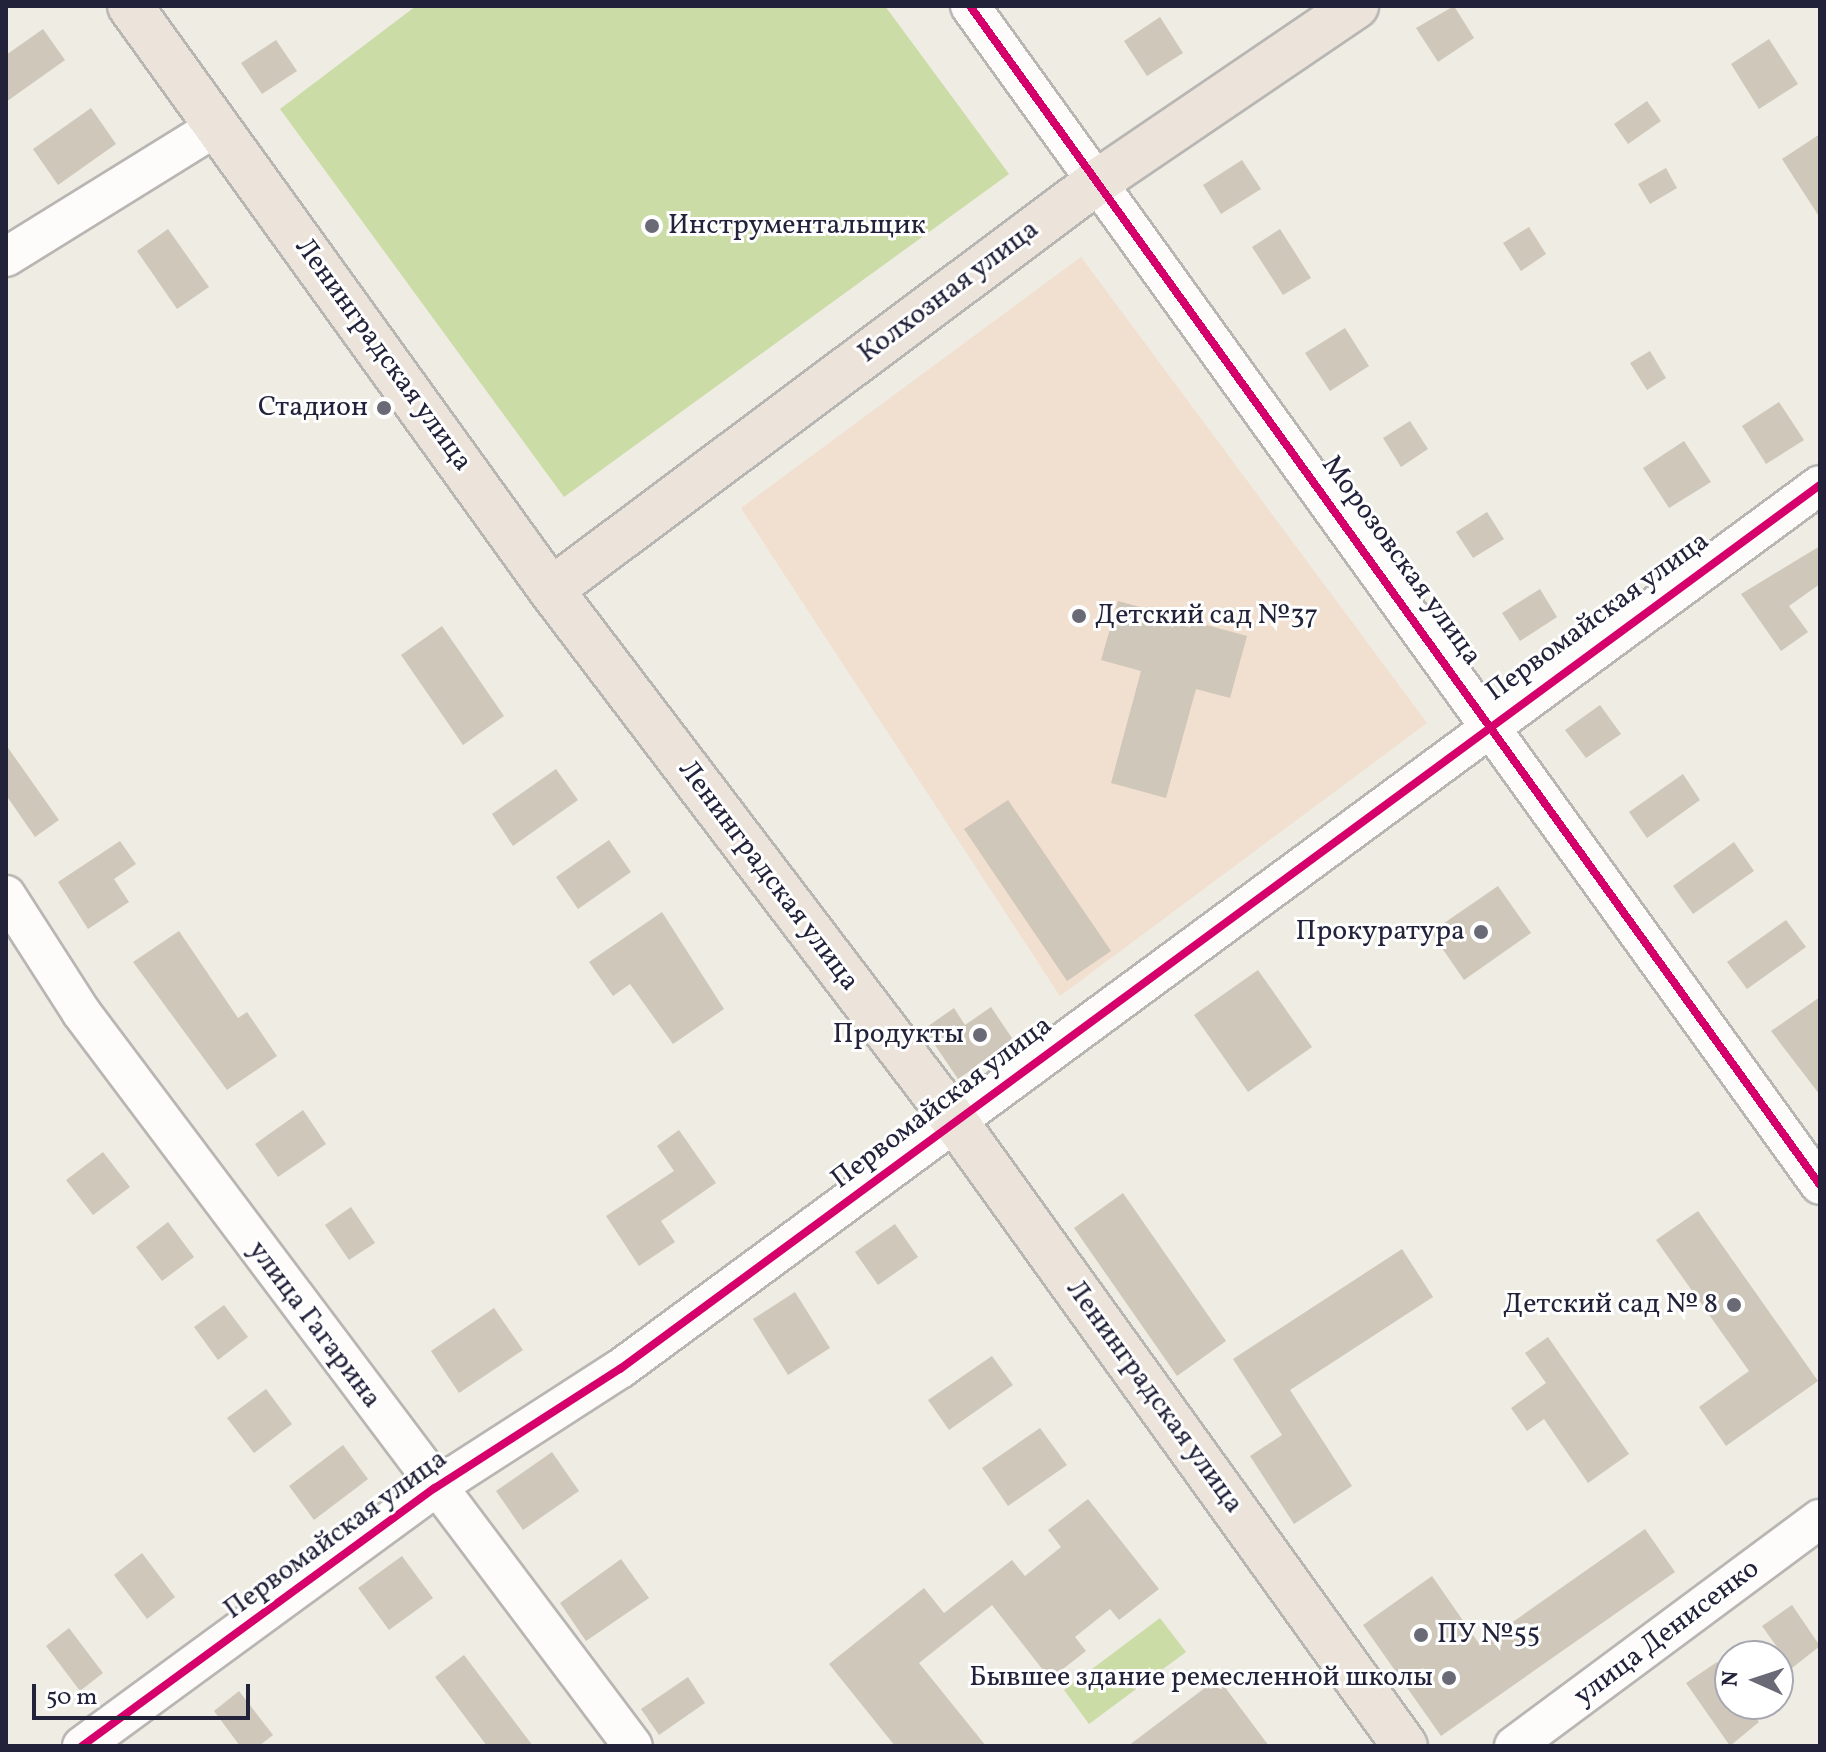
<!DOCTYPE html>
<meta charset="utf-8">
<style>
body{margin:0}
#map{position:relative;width:1826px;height:1752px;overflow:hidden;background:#efece3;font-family:Vollkorn,serif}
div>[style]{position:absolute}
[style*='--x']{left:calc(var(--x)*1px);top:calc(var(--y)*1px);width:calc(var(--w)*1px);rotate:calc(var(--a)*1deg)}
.built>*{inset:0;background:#f1dfcf}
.green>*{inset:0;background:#cbdca6}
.building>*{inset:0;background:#cfc7ba}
.roads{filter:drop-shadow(2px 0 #b8b6b3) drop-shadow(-2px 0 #b8b6b3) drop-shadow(0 2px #b8b6b3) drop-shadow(0 -2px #b8b6b3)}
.minor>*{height:38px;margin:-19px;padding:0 19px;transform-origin:19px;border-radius:19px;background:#fdfcfb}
.major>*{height:44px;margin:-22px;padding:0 22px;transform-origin:22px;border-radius:22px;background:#ece4da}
.cycleway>*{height:8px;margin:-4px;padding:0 4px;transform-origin:4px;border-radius:4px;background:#d6006c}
.dots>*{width:22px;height:22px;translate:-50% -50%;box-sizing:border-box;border:4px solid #fff;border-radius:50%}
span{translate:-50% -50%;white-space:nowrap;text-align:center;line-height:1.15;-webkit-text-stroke:6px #fff;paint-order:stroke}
.poi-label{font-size:28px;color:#22223b}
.left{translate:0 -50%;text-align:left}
.right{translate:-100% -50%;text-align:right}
.street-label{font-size:28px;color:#22223b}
.frame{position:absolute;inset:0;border:8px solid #22223b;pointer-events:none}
.north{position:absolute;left:1714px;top:1640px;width:80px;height:80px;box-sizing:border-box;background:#fff;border:2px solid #a7a7b1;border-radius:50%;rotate:273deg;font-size:22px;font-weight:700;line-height:32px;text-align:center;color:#22223b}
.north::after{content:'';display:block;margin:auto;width:28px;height:36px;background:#6a6976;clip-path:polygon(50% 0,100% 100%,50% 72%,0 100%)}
.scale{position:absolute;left:32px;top:1684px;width:218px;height:36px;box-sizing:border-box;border:4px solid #22223b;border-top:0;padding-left:10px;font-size:24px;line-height:28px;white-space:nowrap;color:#22223b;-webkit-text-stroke:6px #fff;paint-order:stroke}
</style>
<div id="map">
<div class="built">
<i style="clip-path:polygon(1081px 257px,1427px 723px,1060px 996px,741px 508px)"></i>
</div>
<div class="green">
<i style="clip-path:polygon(416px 6px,885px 6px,1009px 174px,564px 497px,280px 109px)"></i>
<i style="clip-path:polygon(1160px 1618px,1186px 1652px,1089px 1724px,1064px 1690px)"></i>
</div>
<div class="building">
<i style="clip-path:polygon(1454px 6px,1474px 38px,1438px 62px,1416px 28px)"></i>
<i style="clip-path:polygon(1160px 17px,1183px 53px,1147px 76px,1124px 41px)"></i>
<i style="clip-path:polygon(43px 29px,65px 60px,6px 102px,6px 55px)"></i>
<i style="clip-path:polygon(1769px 39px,1798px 84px,1759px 109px,1731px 64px)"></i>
<i style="clip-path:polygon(276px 40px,297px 71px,262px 94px,241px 63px)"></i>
<i style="clip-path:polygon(1647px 101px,1661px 121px,1628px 144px,1614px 124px)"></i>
<i style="clip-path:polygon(91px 108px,116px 144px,58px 185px,33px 149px)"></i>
<i style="clip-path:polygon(1820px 134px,1820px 218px,1782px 159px)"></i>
<i style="clip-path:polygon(1242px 160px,1261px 189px,1221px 214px,1203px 185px)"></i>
<i style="clip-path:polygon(1666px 168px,1677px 188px,1650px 204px,1638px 184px)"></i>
<i style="clip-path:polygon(1529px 227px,1546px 254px,1521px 271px,1503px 243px)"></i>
<i style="clip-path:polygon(168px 229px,209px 287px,177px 309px,137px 251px)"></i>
<i style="clip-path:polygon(1280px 229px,1311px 278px,1283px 295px,1252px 247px)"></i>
<i style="clip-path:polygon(1345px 328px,1369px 366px,1330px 391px,1305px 353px)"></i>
<i style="clip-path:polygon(1650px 351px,1666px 378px,1647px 390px,1630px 363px)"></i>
<i style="clip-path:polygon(1779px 402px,1804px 440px,1766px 464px,1742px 426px)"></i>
<i style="clip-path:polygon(1410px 421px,1428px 449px,1401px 467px,1383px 438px)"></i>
<i style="clip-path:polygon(1684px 441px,1711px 482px,1669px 508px,1643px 468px)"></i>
<i style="clip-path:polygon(1487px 512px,1504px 539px,1473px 558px,1456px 532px)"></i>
<i style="clip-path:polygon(1820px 546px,1820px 584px,1789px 606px,1808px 632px,1781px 651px,1741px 594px)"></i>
<i style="clip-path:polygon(1540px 589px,1557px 617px,1520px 641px,1502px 613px)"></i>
<i style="clip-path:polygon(1118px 601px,1247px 636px,1230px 698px,1196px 689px,1166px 798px,1111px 783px,1141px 671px,1101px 660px)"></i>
<i style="clip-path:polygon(442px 626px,504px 716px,463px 745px,401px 655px)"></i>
<i style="clip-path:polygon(1600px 705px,1621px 734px,1586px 758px,1565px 730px)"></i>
<i style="clip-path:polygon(6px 745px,59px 820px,35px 837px,6px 795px)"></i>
<i style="clip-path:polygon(556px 769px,578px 800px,513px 846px,492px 814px)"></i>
<i style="clip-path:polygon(1683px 774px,1700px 800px,1647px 838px,1629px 812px)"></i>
<i style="clip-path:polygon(1008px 800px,1111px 951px,1067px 981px,964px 829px)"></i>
<i style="clip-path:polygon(609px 840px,631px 872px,578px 909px,556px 877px)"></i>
<i style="clip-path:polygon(120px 841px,136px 864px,114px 879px,129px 902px,88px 929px,58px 882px)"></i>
<i style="clip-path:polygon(1734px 842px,1754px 871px,1693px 914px,1673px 886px)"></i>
<i style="clip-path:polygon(1498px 886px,1531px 933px,1464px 980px,1431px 932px)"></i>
<i style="clip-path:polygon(662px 912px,724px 1009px,673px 1044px,630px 984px,613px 996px,589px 962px)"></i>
<i style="clip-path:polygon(1786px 920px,1806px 947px,1747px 989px,1727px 962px)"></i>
<i style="clip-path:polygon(179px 931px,238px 1018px,247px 1012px,277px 1056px,227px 1090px,133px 962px)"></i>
<i style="clip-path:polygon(1258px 970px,1312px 1047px,1248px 1092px,1194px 1015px)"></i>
<i style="clip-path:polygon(1820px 997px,1820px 1095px,1771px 1031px)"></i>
<i style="clip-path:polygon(991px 1007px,1014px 1041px,958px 1079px,924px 1029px,954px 1008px,965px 1025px)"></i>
<i style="clip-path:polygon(303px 1110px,326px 1144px,278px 1177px,255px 1144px)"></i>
<i style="clip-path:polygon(679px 1130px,716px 1183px,661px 1221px,675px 1242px,639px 1266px,606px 1216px,674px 1171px,657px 1146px)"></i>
<i style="clip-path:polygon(103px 1152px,130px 1187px,93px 1215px,66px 1180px)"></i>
<i style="clip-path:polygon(1123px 1193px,1226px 1341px,1177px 1376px,1074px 1228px)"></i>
<i style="clip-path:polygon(351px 1207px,375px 1243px,349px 1260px,325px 1225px)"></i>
<i style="clip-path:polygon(1698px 1211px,1818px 1381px,1726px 1446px,1699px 1407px,1749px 1371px,1656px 1240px)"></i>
<i style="clip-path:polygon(168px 1222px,194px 1257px,162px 1281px,136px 1247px)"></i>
<i style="clip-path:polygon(895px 1224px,918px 1257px,878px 1285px,855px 1252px)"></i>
<i style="clip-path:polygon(1402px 1249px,1433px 1297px,1290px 1390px,1352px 1486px,1294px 1524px,1250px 1456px,1282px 1435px,1233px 1359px)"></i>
<i style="clip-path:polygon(795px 1292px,830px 1348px,788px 1375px,753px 1319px)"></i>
<i style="clip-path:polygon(224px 1305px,248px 1337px,218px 1360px,194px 1327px)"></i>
<i style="clip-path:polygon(494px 1308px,523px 1350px,459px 1393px,431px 1351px)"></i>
<i style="clip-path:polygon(1548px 1337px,1629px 1454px,1588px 1483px,1544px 1419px,1527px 1431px,1511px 1408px,1546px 1383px,1525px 1353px)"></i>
<i style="clip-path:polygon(992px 1356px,1013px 1385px,949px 1430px,928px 1400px)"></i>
<i style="clip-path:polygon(266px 1389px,292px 1424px,254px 1453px,227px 1418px)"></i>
<i style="clip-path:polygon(1040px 1428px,1067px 1465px,1008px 1506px,982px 1468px)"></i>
<i style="clip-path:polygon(343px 1445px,368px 1479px,314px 1520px,289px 1486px)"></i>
<i style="clip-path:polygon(552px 1452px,579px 1491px,523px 1530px,496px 1491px)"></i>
<i style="clip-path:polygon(1088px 1499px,1159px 1589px,1119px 1620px,1110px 1609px,1075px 1637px,1086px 1651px,1050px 1679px,992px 1605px,919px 1663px,986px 1746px,895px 1746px,829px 1664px,924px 1588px,944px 1613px,1012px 1560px,1025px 1576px,1061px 1547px,1048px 1530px)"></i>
<i style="clip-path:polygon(1645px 1529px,1675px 1572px,1441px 1736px,1363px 1625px,1432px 1576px,1480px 1645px)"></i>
<i style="clip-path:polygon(142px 1553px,175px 1597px,147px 1619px,114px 1575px)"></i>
<i style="clip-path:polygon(402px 1556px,433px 1598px,389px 1630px,358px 1588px)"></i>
<i style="clip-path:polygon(621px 1559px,649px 1598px,586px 1641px,560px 1603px)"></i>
<i style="clip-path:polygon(1792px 1605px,1820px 1646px,1792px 1668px,1762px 1626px)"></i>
<i style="clip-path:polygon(69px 1628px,103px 1673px,80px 1691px,46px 1646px)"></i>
<i style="clip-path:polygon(464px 1655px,533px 1746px,487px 1746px,435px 1677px)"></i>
<i style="clip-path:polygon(1717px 1662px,1730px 1681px,1730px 1704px,1746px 1704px,1759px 1722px,1730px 1746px,1686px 1683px)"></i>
<i style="clip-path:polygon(688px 1677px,705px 1703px,659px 1735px,641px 1709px)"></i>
<i style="clip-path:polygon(1218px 1678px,1269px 1746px,1128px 1746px)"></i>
<i style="clip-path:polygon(239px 1691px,273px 1735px,259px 1746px,240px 1746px,214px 1711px)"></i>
</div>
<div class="roads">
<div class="minor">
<i style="--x:970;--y:6;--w:1453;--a:54.21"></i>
<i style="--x:6;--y:257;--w:248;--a:-31.8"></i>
<i style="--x:6;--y:895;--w:139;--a:57.3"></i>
<i style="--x:81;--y:1012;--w:918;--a:53.06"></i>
<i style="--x:82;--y:1746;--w:437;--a:-36.2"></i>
<i style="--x:435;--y:1488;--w:220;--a:-32.8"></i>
<i style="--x:620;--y:1369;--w:1490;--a:-36.38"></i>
<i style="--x:1514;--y:1746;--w:381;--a:-36.6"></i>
</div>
<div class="major">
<i style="--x:130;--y:6;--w:720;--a:54.21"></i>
<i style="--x:551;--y:590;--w:667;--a:52.74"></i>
<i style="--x:955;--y:1121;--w:770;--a:54.25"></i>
<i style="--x:551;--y:590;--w:678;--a:-36.79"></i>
<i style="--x:1094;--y:184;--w:317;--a:-34.2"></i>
</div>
</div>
<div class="cycleway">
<i style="--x:970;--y:6;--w:1453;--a:54.21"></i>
<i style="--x:82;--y:1746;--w:437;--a:-36.2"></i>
<i style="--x:435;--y:1488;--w:220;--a:-32.8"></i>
<i style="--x:620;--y:1369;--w:1490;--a:-36.38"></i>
</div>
<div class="dots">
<i style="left:652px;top:226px;background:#6a6976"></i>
<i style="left:384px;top:408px;background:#6a6976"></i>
<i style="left:1079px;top:616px;background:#6a6976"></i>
<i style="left:1481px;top:932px;background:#6a6976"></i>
<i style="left:980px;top:1035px;background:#6a6976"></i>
<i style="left:1734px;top:1305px;background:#6a6976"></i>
<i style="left:1421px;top:1635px;background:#6a6976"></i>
<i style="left:1449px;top:1678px;background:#6a6976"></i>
</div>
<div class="poi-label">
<span class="left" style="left:668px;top:226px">Инструментальщик</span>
<span class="right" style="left:368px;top:408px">Стадион</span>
<span class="left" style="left:1095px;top:616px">Детский сад №37</span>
<span class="right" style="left:1465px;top:932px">Прокуратура</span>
<span class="right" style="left:964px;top:1035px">Продукты</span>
<span class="right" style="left:1718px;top:1305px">Детский сад № 8</span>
<span class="left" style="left:1437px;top:1635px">ПУ №55</span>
<span class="right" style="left:1433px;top:1678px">Бывшее здание ремесленной школы</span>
</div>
<div class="street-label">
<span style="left:949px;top:292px;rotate:-37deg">Колхозная улица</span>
<span style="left:383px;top:355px;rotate:54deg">Ленинградская улица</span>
<span style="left:1401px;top:561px;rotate:54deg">Морозовская улица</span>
<span style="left:1598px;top:617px;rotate:-36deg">Первомайская улица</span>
<span style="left:768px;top:876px;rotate:53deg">Ленинградская улица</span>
<span style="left:942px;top:1103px;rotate:-37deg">Первомайская улица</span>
<span style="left:314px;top:1325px;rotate:53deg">улица Гагарина</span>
<span style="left:1154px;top:1397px;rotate:54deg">Ленинградская улица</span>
<span style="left:336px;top:1535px;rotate:-36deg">Первомайская улица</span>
<span style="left:1667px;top:1633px;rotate:-37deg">улица Денисенко</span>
</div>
<div class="frame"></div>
<div class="north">N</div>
<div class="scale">50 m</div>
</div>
